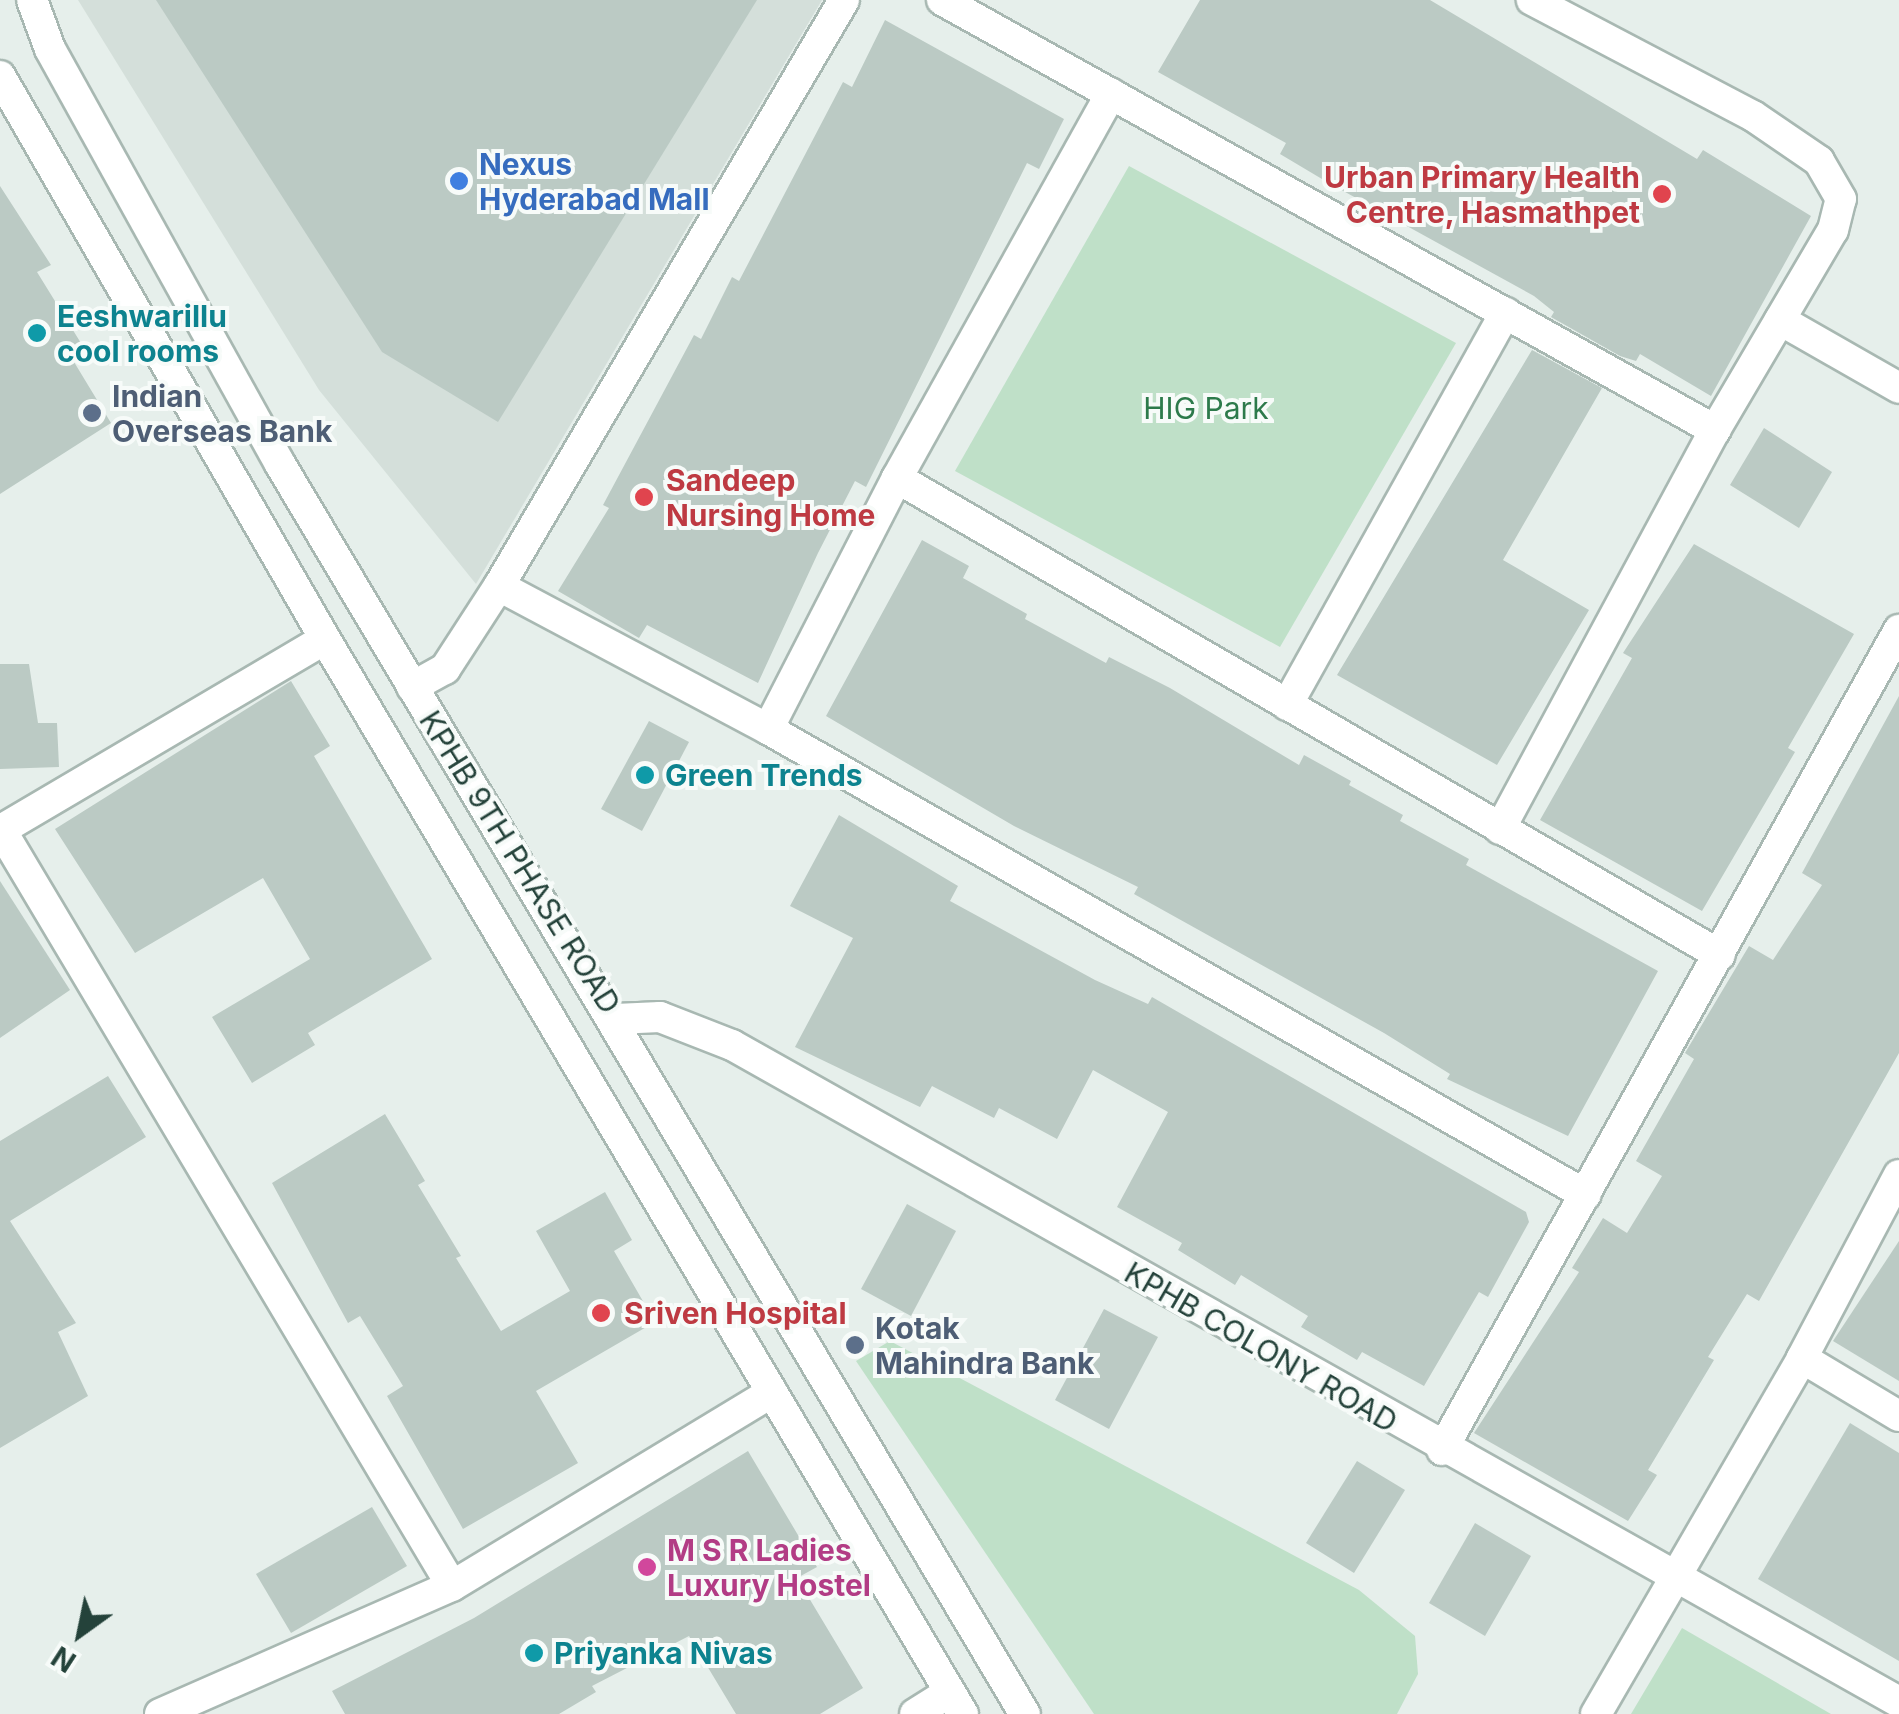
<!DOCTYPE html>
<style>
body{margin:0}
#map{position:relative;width:1899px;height:1714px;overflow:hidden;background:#e6efeb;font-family:Inter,sans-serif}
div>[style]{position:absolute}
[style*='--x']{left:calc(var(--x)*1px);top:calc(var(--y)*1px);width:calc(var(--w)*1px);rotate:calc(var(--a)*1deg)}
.built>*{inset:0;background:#d4dfda}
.green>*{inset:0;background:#bfe0c8}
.building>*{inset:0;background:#bbcac4}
.roads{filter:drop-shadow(2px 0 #a8b8b2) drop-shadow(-2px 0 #a8b8b2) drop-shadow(0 2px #a8b8b2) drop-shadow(0 -2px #a8b8b2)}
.street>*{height:30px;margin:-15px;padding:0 15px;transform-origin:15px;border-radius:15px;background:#fff}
.secondary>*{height:30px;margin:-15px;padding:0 15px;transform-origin:15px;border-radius:15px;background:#fff}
.dots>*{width:28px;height:28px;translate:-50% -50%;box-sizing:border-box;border:5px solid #f7fbf9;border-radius:50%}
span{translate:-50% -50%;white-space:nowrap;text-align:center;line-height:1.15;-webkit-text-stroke:8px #f7fbf9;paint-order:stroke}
.shop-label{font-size:30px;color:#366cbe;font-weight:700}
.left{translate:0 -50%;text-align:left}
.health-label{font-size:30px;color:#be3a42;font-weight:700}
.right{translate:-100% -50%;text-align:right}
.culture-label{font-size:30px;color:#0d838f;font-weight:700}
.service-label{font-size:30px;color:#4e5e75;font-weight:700}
.park-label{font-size:30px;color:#2d7a4b}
.street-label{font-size:30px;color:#24423a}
.hotel-label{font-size:30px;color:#b23c85;font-weight:700}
.north{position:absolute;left:30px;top:1584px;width:100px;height:100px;-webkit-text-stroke:8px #f7fbf9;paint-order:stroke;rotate:213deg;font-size:28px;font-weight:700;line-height:40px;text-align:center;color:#24423a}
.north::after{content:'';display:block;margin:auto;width:35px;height:45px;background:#24423a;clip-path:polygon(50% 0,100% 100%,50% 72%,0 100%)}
</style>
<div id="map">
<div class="built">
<i style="clip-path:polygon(78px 0,822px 0,476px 584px,319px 390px)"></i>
</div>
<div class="green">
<i style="clip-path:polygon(1129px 166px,1456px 343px,1280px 647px,955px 471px)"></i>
<i style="clip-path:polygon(890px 1341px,1359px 1590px,1415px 1636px,1418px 1674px,1397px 1714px,1094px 1714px,856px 1361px)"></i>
<i style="clip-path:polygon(1682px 1628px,1831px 1714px,1631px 1714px)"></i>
</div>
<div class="building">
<i style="clip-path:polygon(156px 0,757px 0,498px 422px,382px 352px)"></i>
<i style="clip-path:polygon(1200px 0,1430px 0,1697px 159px,1703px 150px,1811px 216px,1711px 396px,1640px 354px,1636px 361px,1620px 356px,1551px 317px,1554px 312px,1534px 296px,1327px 182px,1280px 154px,1286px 143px,1158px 72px)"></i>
<i style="clip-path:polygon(885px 20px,1064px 119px,1039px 169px,1027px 163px,866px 487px,855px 481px,818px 553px,758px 683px,647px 625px,639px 638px,558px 591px,609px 508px,603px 505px,694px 335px,701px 339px,732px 277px,739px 281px,843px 82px,852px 87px)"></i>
<i style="clip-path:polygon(0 186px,51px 265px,37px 272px,84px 348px,71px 357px,111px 423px,0 494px)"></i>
<i style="clip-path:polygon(1532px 350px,1602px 388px,1503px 560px,1589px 610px,1497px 765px,1337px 675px)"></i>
<i style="clip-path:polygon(1764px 428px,1832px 472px,1799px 528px,1730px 485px)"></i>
<i style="clip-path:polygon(922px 540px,969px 566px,963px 578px,1027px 614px,1025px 619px,1106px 663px,1109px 657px,1170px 688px,1299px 765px,1304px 755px,1351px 781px,1349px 785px,1403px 815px,1400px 821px,1469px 859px,1466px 865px,1658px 971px,1568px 1136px,1447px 1079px,1450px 1074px,1384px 1033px,1134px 894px,1138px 887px,1014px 826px,826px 716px)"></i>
<i style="clip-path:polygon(1694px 544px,1854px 634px,1788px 748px,1795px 752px,1702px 911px,1540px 820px,1632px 658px,1623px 653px)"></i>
<i style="clip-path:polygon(0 664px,29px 664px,38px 723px,57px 723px,59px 767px,0 769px)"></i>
<i style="clip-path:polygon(291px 681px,330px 746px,314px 756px,432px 959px,308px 1033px,315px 1045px,252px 1083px,212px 1017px,310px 959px,263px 878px,135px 953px,55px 829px)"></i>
<i style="clip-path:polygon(1899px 696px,1899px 1053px,1759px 1301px,1747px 1294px,1708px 1357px,1714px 1360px,1648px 1470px,1657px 1475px,1628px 1521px,1474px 1433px,1579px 1272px,1572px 1268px,1603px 1218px,1627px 1233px,1662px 1176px,1636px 1161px,1694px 1059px,1685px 1053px,1749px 946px,1773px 960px,1822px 885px,1802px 873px)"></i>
<i style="clip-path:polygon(649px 721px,689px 742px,642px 831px,601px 809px)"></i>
<i style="clip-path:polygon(839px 815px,958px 886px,950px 901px,1095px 980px,1148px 1004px,1152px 997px,1526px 1212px,1529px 1222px,1488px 1297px,1479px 1292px,1424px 1386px,1362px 1352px,1357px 1360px,1301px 1327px,1308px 1316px,1241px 1275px,1235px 1285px,1178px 1250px,1182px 1243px,1117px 1207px,1168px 1112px,1093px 1070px,1057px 1139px,999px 1108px,994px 1118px,932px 1086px,920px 1107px,795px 1047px,853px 938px,790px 906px)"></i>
<i style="clip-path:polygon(0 881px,70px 990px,0 1038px)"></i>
<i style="clip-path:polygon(108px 1076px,146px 1137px,10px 1221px,76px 1323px,58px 1332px,88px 1396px,0 1448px,0 1141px)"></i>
<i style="clip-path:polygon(385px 1114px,425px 1181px,418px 1185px,461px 1256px,456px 1258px,501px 1331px,570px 1291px,536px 1231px,605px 1192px,632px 1240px,614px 1251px,655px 1322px,536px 1391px,578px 1463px,463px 1529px,387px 1396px,403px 1386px,360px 1316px,348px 1323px,272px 1183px)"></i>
<i style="clip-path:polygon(907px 1204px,956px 1231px,911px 1316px,861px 1289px)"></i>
<i style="clip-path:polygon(1899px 1241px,1899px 1381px,1833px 1341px)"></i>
<i style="clip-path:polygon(1104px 1309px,1158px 1337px,1109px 1429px,1055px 1400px)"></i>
<i style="clip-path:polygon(1850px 1423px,1899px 1453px,1899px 1661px,1758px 1579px)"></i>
<i style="clip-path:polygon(748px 1451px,817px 1567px,797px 1578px,863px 1688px,820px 1714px,736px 1714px,689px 1636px,592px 1686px,596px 1692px,559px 1714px,345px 1714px,332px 1691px,474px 1618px)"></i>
<i style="clip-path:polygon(1357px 1461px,1405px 1490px,1354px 1573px,1306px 1543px)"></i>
<i style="clip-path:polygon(372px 1507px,407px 1566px,291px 1633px,256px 1574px)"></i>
<i style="clip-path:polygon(1475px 1523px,1531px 1556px,1485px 1636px,1429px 1603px)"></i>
</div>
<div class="roads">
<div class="street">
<i style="--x:942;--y:0;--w:885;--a:29.09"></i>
<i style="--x:1780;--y:320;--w:137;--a:29.7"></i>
<i style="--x:897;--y:478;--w:951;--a:30.1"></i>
<i style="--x:499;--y:586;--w:305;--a:28"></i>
<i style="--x:768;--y:729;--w:941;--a:29.67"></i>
<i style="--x:325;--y:639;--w:376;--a:149.5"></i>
<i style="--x:1;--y:830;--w:880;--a:59.18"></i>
<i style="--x:412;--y:687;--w:38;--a:-29"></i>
<i style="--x:445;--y:669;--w:99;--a:-57"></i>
<i style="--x:499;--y:586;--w:680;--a:-59.51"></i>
<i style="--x:1287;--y:705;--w:449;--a:-60.9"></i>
<i style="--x:768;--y:729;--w:282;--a:-62.8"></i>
<i style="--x:897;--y:478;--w:440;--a:-60.9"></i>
<i style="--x:1500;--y:829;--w:453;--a:-61.7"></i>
<i style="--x:1715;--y:430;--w:232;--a:-59.5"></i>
<i style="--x:1833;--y:230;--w:32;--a:-76"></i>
<i style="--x:1841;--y:199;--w:44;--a:-120.1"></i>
<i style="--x:1819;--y:161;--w:80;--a:-145.7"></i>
<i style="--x:1753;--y:116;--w:250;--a:-152.3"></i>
<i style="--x:616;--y:1019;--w:44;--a:-2.6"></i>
<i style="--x:660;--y:1017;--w:77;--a:21.3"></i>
<i style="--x:732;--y:1045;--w:1339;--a:29.38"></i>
<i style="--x:1802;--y:1358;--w:113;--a:30.9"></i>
<i style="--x:1442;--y:1450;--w:939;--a:-60.87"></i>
<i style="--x:160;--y:1714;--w:319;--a:-23.7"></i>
<i style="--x:452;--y:1586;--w:374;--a:-31.2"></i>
<i style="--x:915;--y:1714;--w:41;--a:-32.2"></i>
<i style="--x:1596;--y:1714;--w:411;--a:-59.9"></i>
<i style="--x:1802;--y:1358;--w:207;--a:-62.1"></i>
</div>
<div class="secondary">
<i style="--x:32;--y:0;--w:52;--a:69.8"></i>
<i style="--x:50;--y:49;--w:474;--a:61"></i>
<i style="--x:280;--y:464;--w:1455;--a:59.21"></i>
<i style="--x:0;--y:76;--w:650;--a:60"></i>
<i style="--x:325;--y:639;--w:1250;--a:59.31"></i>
</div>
</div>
<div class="dots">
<i style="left:459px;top:181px;background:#3f7fe0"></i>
<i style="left:1662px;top:194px;background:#e0444e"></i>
<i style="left:37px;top:333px;background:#0f9aa8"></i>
<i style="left:92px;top:413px;background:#5c6f8a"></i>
<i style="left:644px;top:497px;background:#e0444e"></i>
<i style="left:645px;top:775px;background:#0f9aa8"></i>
<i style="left:601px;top:1313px;background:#e0444e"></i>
<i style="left:855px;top:1345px;background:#5c6f8a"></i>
<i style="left:647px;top:1567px;background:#d1479c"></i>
<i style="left:534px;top:1653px;background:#0f9aa8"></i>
</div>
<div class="shop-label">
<span class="left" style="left:479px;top:181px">Nexus<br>Hyderabad Mall</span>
</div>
<div class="health-label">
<span class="right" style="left:1640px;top:194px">Urban Primary Health<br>Centre, Hasmathpet</span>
<span class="left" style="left:666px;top:497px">Sandeep<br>Nursing Home</span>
<span class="left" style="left:624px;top:1313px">Sriven Hospital</span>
</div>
<div class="culture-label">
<span class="left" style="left:57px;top:333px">Eeshwarillu<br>cool rooms</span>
<span class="left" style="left:665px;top:775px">Green Trends</span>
<span class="left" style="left:554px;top:1653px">Priyanka Nivas</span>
</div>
<div class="service-label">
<span class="left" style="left:112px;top:413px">Indian<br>Overseas Bank</span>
<span class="left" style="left:875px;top:1345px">Kotak<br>Mahindra Bank</span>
</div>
<div class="park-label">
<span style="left:1206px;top:408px">HIG Park</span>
</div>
<div class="street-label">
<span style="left:520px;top:862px;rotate:58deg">KPHB 9TH PHASE ROAD</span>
<span style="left:1261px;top:1347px;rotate:30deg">KPHB COLONY ROAD</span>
</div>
<div class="hotel-label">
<span class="left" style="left:667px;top:1567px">M S R Ladies<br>Luxury Hostel</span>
</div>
<div class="north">N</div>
</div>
